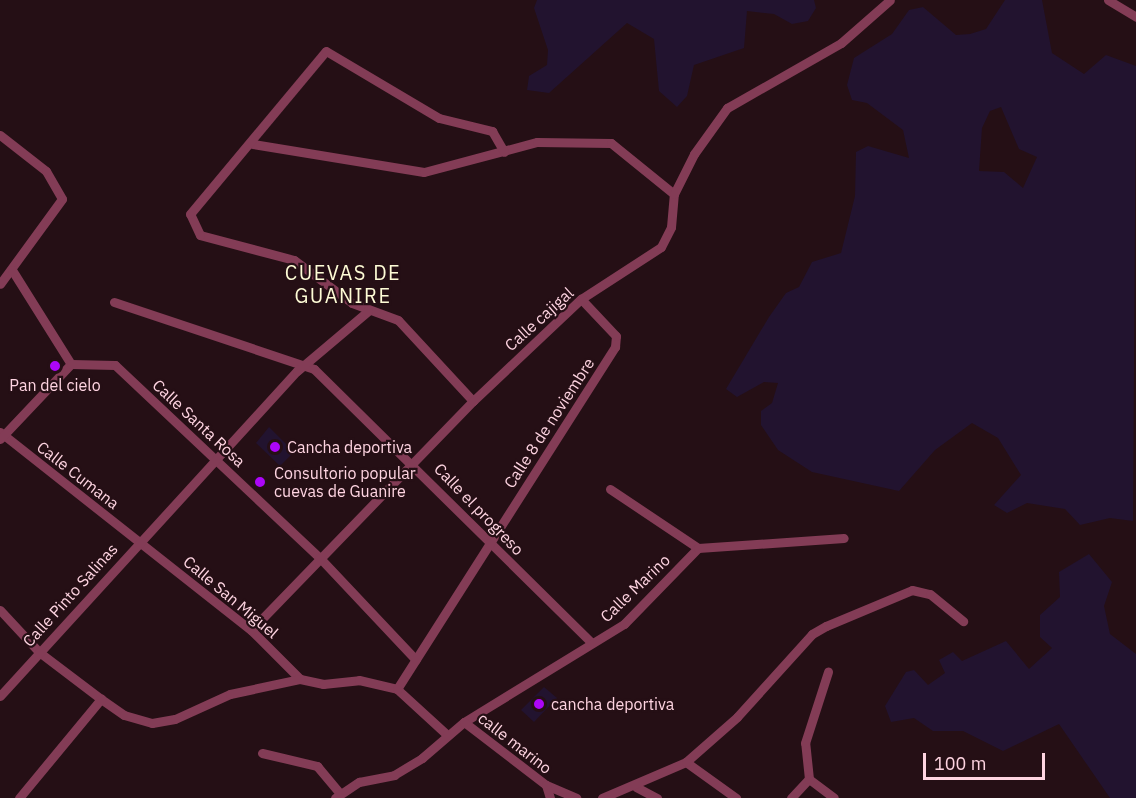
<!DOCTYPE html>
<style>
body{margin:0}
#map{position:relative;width:1136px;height:798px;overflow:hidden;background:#250f15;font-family:"IBM Plex Sans",sans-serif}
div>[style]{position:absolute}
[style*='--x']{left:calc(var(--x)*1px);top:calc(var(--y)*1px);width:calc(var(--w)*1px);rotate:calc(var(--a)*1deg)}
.green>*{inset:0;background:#22132f}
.minor>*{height:9px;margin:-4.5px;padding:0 4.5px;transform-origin:4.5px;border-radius:4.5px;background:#833c56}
.dots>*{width:16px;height:16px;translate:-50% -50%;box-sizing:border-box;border:3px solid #250f15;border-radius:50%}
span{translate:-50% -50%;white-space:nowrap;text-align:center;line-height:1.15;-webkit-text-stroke:4.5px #250f15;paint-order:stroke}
.street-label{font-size:16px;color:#fed4e1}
.poi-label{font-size:16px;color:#fed4e1}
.left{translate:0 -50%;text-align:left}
.quarter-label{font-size:20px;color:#fefcd6;letter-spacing:1.5px}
.scale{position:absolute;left:923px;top:753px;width:122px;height:27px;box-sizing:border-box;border:3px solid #fed4e1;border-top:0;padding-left:8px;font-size:18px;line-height:21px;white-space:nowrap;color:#fed4e1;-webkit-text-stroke:4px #250f15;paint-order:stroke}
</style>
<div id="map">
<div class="green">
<i style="clip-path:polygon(537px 0,814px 0,816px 8px,808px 21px,792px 24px,774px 14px,747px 11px,744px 48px,694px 65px,687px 96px,677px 107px,659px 91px,654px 39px,627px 23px,549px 93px,527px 90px,529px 76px,547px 65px,548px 50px,534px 8px)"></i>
<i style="clip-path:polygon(evenodd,1005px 0,1042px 0,1052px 53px,1084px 74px,1106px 55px,1136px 66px,1133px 521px,1110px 518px,1080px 525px,1065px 509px,1027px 503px,1007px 513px,994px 505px,1021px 475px,998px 438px,972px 423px,935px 450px,899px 491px,812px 472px,778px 450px,761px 425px,761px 411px,772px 403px,778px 383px,764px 382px,737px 397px,726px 389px,769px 317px,786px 293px,799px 287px,812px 262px,841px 253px,855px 196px,856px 152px,868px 146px,909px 158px,903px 130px,867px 103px,852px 100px,847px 85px,854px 58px,892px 34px,909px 10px,923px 7px,956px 35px,970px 34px,986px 29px,1005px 0,1001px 107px,1019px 149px,1037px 157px,1023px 188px,1004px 172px,979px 171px,982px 128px,990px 111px,1001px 107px)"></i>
<i style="clip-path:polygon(269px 427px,294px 452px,280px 466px,256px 443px)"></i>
<i style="clip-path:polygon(1089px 554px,1112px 582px,1104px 606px,1110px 634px,1136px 654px,1136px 798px,1110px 798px,1059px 724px,1003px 751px,963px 731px,933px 731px,914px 718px,891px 722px,885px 706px,906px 672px,914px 670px,928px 685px,945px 673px,939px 660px,953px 652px,962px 661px,1006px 641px,1029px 669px,1052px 648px,1040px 637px,1040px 615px,1060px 597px,1059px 572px)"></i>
<i style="clip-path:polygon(544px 687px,557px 698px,534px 722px,521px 710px)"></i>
</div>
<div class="minor">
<i style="--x:1108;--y:0;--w:33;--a:31"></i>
<i style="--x:0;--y:135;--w:58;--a:38"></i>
<i style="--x:46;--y:171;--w:32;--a:60"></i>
<i style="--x:62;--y:199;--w:105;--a:126.1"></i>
<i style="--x:253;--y:144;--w:173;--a:9.3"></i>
<i style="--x:424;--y:172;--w:117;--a:-14.9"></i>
<i style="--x:537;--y:142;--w:74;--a:0.8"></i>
<i style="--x:611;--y:143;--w:81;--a:39"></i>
<i style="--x:12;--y:270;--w:111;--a:57.9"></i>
<i style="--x:114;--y:302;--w:211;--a:18.5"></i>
<i style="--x:314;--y:369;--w:390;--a:44.6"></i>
<i style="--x:473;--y:401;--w:110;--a:-132.8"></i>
<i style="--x:398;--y:320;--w:49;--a:-159.7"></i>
<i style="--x:352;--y:303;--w:72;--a:-143.4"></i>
<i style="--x:294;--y:260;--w:97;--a:-165.1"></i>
<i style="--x:200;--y:235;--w:23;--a:-115"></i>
<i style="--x:190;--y:214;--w:212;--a:-50.2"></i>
<i style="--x:326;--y:51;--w:131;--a:30.7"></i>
<i style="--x:439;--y:118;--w:55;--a:13.8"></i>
<i style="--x:492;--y:131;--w:24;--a:60"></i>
<i style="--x:0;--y:432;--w:320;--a:38.3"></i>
<i style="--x:251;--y:630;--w:69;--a:45"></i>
<i style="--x:300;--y:679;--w:24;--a:12"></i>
<i style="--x:323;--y:684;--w:36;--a:-6"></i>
<i style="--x:359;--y:680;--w:39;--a:13"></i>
<i style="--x:397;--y:689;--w:65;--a:42.5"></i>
<i style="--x:0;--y:439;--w:103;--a:-46.6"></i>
<i style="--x:71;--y:364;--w:44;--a:1.3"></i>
<i style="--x:115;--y:365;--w:280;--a:43.3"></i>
<i style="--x:319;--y:557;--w:141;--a:46.7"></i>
<i style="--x:610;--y:489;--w:106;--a:33.8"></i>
<i style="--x:0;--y:610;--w:57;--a:47.1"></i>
<i style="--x:39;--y:652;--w:78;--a:37.2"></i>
<i style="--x:101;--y:699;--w:28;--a:35"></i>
<i style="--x:124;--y:715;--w:29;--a:16"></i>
<i style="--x:152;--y:723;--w:23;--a:-10"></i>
<i style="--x:175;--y:719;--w:60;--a:-24.4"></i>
<i style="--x:230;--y:694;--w:72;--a:-12.1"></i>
<i style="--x:251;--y:630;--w:319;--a:-45.9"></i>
<i style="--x:473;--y:401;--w:149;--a:-43.4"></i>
<i style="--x:581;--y:299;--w:95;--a:-33"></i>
<i style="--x:661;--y:247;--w:22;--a:-63"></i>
<i style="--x:671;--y:227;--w:33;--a:-85"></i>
<i style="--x:674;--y:194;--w:45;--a:-63.4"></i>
<i style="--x:694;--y:154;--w:57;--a:-54.3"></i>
<i style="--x:727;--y:108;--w:131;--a:-29.7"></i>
<i style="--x:841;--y:43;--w:65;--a:-41.3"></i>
<i style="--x:397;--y:689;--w:406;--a:-57.5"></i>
<i style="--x:615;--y:347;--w:11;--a:-85"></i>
<i style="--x:616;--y:336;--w:51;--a:-133.4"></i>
<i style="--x:0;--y:696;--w:440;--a:-47.6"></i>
<i style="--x:297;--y:371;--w:93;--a:-40.2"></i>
<i style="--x:464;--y:722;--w:188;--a:-31.5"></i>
<i style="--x:624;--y:624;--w:106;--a:-45.8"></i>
<i style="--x:698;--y:548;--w:146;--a:-3.9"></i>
<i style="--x:262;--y:753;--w:57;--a:13.3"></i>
<i style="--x:317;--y:766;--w:34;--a:50"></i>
<i style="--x:686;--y:762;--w:62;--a:35.8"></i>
<i style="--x:809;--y:779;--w:36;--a:-96"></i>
<i style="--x:805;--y:743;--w:75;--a:-72.1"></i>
<i style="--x:546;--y:785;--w:33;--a:23"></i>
<i style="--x:636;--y:787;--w:24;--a:28"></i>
<i style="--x:19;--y:798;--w:129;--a:-50.4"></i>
<i style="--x:335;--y:798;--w:29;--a:-34"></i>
<i style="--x:359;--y:782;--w:36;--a:-11"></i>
<i style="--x:394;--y:775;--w:33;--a:-31"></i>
<i style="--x:422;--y:758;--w:55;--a:-40.6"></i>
<i style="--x:464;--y:722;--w:103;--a:37.5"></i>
<i style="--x:546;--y:785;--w:14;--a:73"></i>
<i style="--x:602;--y:798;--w:91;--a:-23.2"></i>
<i style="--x:686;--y:762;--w:68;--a:-41.4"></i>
<i style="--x:737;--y:717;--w:112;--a:-47.9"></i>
<i style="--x:812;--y:634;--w:16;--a:-30"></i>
<i style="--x:826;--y:626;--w:93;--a:-22.7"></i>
<i style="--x:912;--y:590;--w:18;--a:13"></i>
<i style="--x:930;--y:594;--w:43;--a:39.3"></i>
<i style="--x:791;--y:798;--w:26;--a:-47"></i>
<i style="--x:809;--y:779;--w:31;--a:37"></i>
</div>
<div class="dots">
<i style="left:55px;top:366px;background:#ac06f8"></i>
<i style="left:275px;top:447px;background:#ac06f8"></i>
<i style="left:260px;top:482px;background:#ac06f8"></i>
<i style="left:539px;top:704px;background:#ac06f8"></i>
</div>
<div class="street-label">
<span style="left:539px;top:319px;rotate:-42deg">Calle cajigal</span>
<span style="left:199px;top:423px;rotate:43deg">Calle Santa Rosa</span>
<span style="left:549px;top:423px;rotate:-57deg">Calle 8 de noviembre</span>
<span style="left:78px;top:475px;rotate:38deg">Calle Cumana</span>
<span style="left:479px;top:509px;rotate:46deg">Calle el progreso</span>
<span style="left:635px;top:588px;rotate:-44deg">Calle Marino</span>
<span style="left:70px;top:595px;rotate:-48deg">Calle Pinto Salinas</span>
<span style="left:231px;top:597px;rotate:40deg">Calle San Miguel</span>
<span style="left:515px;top:743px;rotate:38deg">calle marino</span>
</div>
<div class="poi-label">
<span style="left:55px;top:385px">Pan del cielo</span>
<span class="left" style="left:287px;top:447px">Cancha deportiva</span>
<span class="left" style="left:274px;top:482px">Consultorio popular<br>cuevas de Guanire</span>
<span class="left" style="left:551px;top:704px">cancha deportiva</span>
</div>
<div class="quarter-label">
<span style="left:343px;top:284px">CUEVAS DE<br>GUANIRE</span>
</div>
<div class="scale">100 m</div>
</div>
